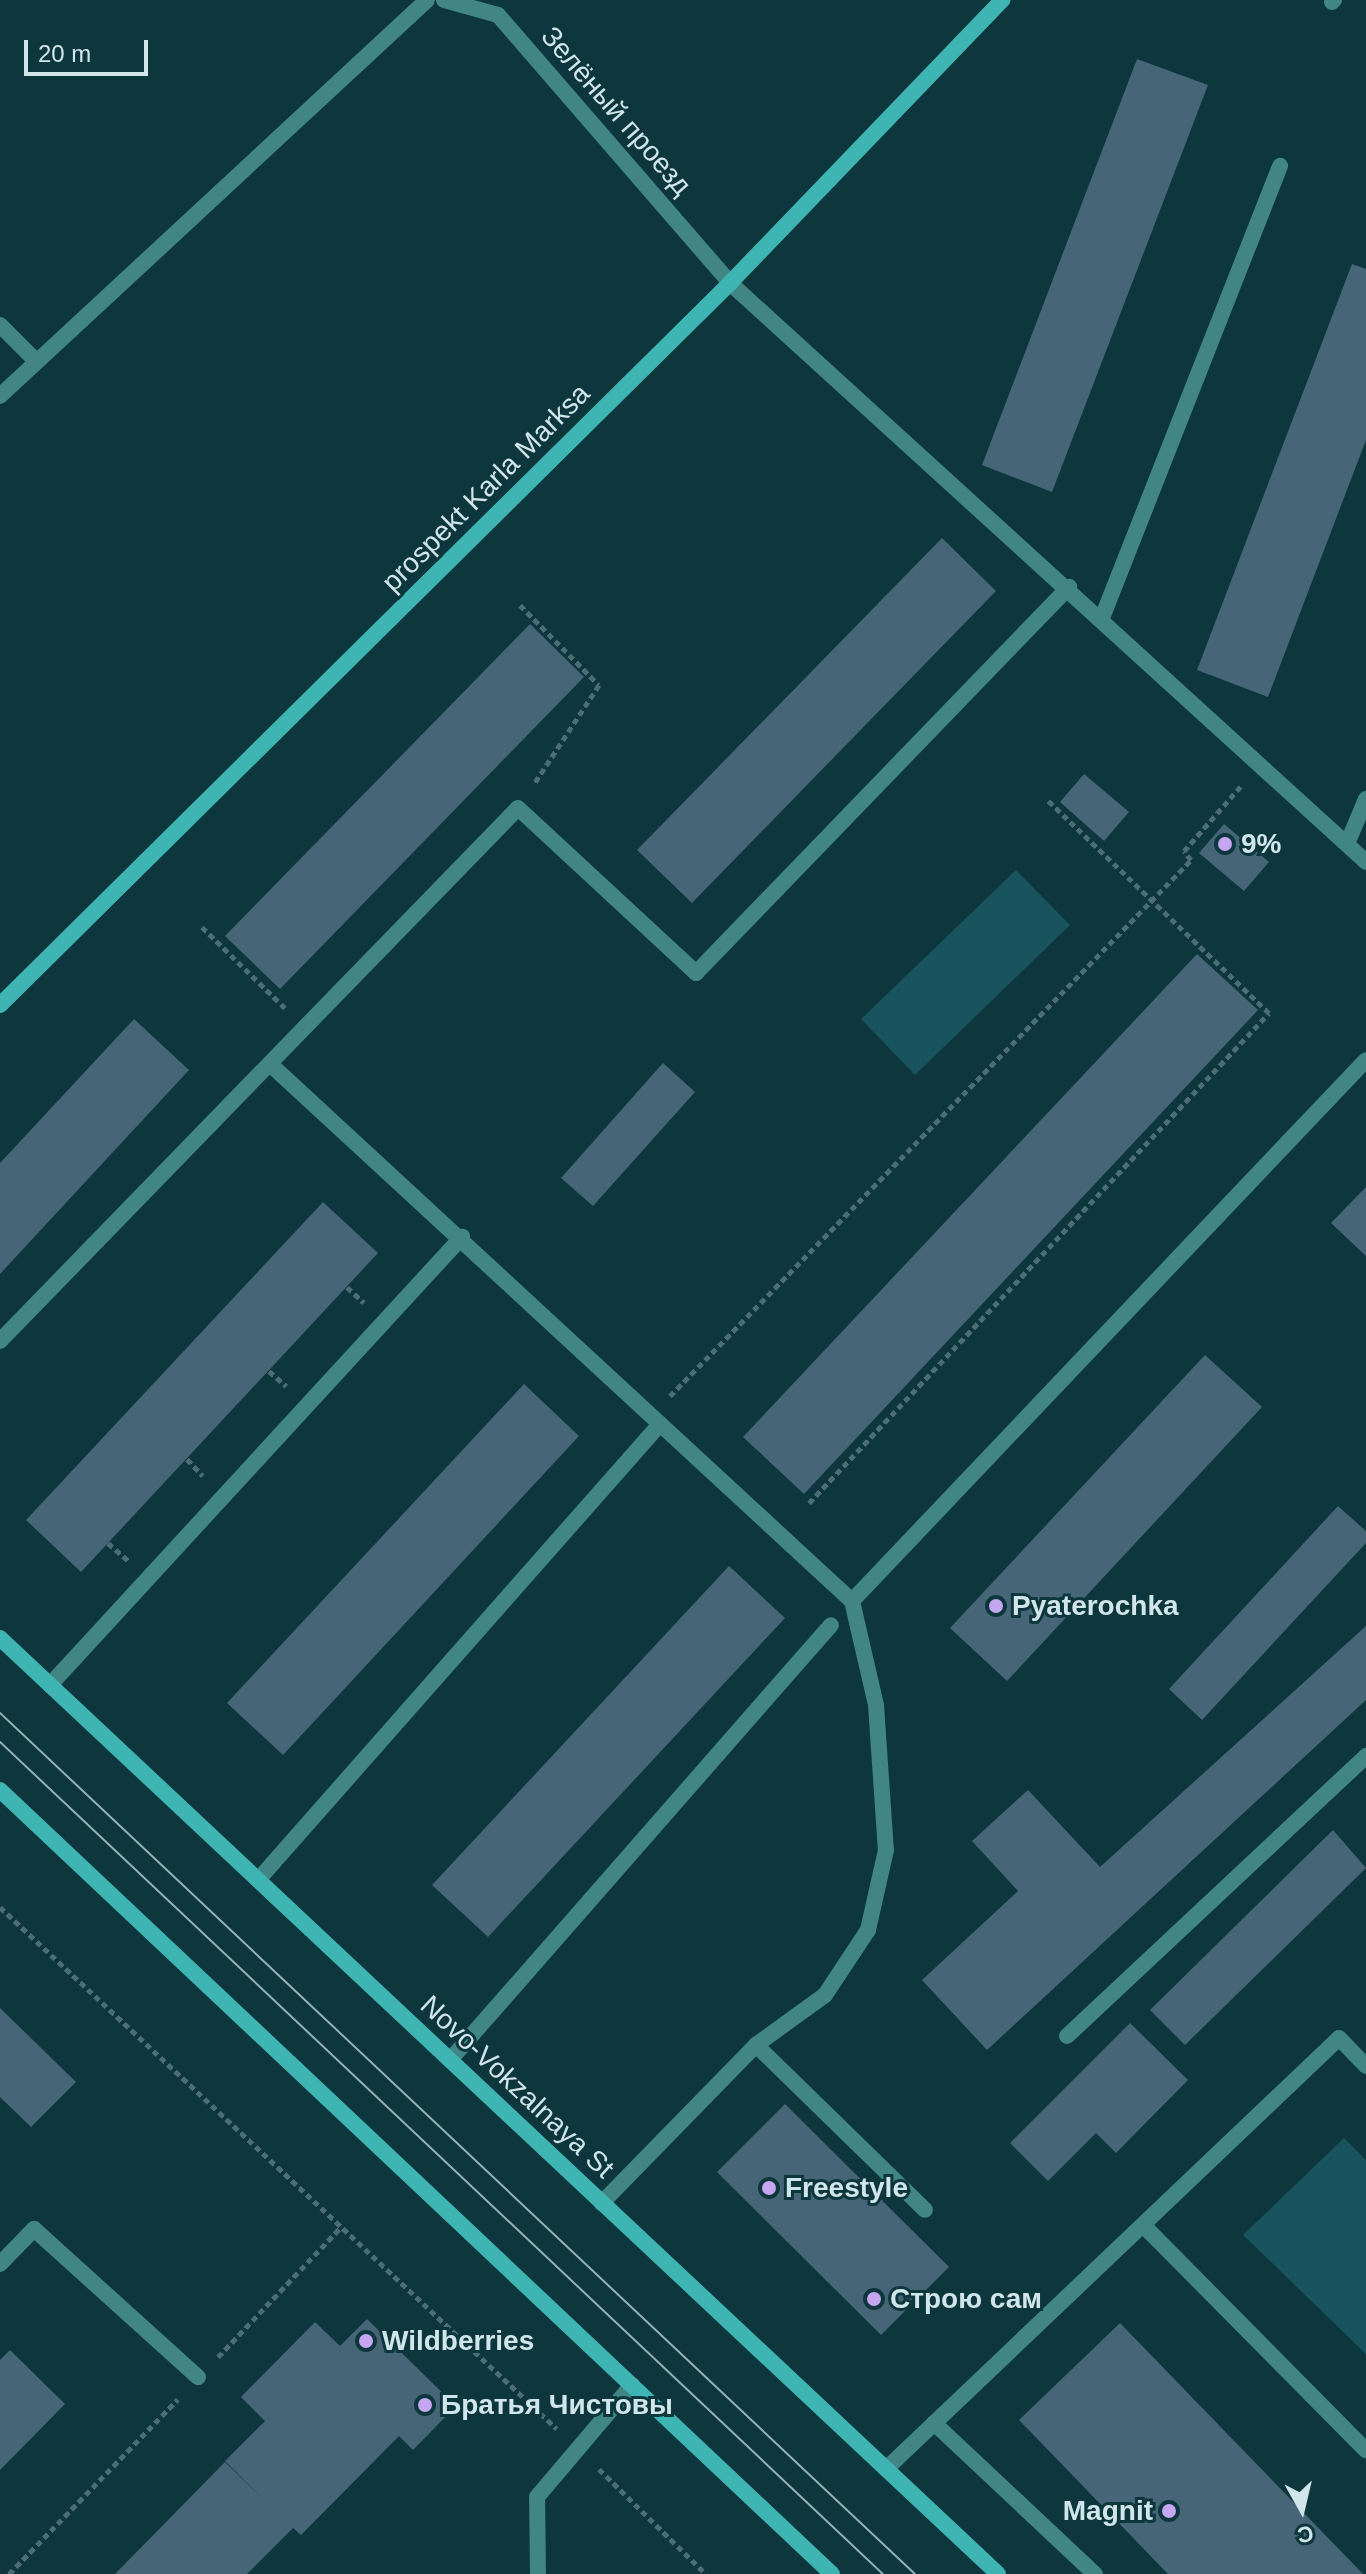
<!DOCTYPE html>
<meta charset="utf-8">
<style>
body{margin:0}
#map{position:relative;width:1366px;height:2574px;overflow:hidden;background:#0d363d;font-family:Arial,sans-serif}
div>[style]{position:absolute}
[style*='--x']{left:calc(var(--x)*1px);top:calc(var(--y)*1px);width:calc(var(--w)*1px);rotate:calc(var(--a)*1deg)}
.green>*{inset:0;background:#19535e}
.building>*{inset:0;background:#466677}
.path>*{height:5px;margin-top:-2.5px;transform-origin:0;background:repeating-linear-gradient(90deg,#4b6d73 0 6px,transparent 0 10px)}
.lane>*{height:16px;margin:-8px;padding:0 8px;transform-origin:8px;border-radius:8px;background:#418584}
.street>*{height:16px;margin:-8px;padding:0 8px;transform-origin:8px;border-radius:8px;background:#418584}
.secondary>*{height:16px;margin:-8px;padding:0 8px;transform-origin:8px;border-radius:8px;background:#3eb5b3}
.tram>*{height:2px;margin:-1px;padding:0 1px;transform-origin:1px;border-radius:1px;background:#96b1b6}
.dots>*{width:22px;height:22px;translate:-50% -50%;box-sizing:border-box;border:4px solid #0d363d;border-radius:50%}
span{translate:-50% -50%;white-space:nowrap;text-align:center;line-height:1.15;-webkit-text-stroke:6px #0d363d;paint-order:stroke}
.street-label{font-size:28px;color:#d1e6ea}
.poi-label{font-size:28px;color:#d1e6ea;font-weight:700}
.left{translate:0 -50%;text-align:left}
.right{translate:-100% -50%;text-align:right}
.north{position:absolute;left:1262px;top:2470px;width:80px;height:80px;-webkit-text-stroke:6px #0d363d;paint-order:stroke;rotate:172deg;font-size:22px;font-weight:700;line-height:32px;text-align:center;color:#d1e6ea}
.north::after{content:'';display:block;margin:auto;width:28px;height:36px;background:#d1e6ea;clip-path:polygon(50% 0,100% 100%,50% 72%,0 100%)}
.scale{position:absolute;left:24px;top:40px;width:124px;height:36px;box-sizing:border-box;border:4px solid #d1e6ea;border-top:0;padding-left:10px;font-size:24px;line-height:28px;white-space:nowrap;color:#d1e6ea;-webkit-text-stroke:6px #0d363d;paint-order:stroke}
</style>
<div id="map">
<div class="green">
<i style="clip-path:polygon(1016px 870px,1070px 925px,915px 1075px,861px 1019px)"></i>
<i style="clip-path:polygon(1344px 2138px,1366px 2160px,1366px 2354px,1243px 2235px)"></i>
</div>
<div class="building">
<i style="clip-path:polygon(1137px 59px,1208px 85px,1052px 492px,982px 465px)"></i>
<i style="clip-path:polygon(1352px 264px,1366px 269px,1366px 440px,1268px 697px,1197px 670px)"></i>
<i style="clip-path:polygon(942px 538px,996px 591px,692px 903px,637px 850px)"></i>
<i style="clip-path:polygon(530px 624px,584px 677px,280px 989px,225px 936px)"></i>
<i style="clip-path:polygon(1084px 774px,1129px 812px,1104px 841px,1060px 802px)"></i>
<i style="clip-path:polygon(1224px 824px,1269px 862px,1244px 891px,1199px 853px)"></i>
<i style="clip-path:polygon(1197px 954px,1258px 1010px,804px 1494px,743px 1437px)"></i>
<i style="clip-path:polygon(134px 1019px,189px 1070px,0 1274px,0 1163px)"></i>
<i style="clip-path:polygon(663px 1063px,695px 1092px,593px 1206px,561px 1178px)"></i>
<i style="clip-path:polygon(1366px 1187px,1366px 1256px,1331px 1223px)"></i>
<i style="clip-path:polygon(323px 1202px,378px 1253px,81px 1572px,26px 1520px)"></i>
<i style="clip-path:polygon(1205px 1355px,1262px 1407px,1007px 1681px,950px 1628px)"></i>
<i style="clip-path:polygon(524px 1384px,579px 1436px,283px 1755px,227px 1703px)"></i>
<i style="clip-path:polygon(1338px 1506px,1366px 1531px,1366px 1543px,1202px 1720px,1169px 1689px)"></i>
<i style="clip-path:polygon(729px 1566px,785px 1618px,488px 1937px,432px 1885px)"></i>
<i style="clip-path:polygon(1366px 1626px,1366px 1700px,987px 2050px,922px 1980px,1018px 1891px,972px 1841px,1028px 1790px,1100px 1867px)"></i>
<i style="clip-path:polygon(1333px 1830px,1366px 1868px,1185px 2045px,1150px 2010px)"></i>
<i style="clip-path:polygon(0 2008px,76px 2082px,31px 2127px,0 2097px)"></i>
<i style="clip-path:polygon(1130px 2023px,1188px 2080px,1116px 2153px,1096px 2133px,1048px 2181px,1010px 2143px)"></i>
<i style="clip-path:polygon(785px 2104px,949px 2267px,881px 2335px,717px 2172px)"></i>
<i style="clip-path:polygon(367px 2319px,456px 2406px,413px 2450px,399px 2436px,301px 2535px,293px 2528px,247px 2574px,115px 2574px,225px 2462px,266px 2502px,225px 2461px,265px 2421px,241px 2397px,315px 2322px,340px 2346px)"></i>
<i style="clip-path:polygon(1120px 2323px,1363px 2574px,1168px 2574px,1019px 2420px)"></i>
<i style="clip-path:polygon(10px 2350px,65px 2404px,0 2470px,0 2360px)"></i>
</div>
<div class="path">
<i style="--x:520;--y:605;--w:112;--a:45.4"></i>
<i style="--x:599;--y:685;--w:118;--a:123.3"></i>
<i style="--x:202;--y:927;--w:116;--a:44.3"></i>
<i style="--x:347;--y:1287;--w:23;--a:43"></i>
<i style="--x:269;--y:1371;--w:23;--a:41"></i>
<i style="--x:670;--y:1396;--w:747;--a:-45.81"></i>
<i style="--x:1191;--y:860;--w:11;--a:-128"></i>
<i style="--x:1184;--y:851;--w:86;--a:-48.8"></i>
<i style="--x:187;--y:1459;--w:23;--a:47"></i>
<i style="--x:809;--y:1503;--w:672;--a:-46.81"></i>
<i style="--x:1269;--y:1013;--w:308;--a:-136.1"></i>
<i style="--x:108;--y:1543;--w:28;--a:41"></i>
<i style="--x:0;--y:1907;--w:763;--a:43.14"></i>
<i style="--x:218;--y:2357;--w:179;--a:-46.6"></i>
<i style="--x:599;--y:2469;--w:150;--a:44.5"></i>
<i style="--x:9;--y:2574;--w:243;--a:-46"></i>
</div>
<div class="lane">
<i style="--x:1332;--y:2;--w:3;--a:-45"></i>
<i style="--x:730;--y:283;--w:860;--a:42.31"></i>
<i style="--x:0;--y:396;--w:582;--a:-42.84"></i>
<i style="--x:1102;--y:618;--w:486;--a:-68.5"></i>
<i style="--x:1347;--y:844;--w:49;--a:-67.1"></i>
<i style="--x:270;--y:1064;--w:792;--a:42.7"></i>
<i style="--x:852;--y:1601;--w:107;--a:77"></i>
<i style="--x:876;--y:1705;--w:145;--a:86.1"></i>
<i style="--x:886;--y:1850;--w:82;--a:102.7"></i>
<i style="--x:868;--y:1930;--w:78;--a:123.5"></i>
<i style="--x:825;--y:1995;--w:85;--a:144.1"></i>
<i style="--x:756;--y:2045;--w:221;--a:134.3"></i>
<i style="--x:0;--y:1341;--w:743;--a:-45.82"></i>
<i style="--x:518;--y:808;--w:243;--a:42.8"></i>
<i style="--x:696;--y:973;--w:537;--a:-45.98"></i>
<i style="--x:852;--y:1601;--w:746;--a:-46.47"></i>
<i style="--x:50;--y:1685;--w:609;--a:-47.4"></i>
<i style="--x:258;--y:1880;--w:608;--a:-48.6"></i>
<i style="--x:1067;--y:2036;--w:410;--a:-43.1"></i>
<i style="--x:756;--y:2045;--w:236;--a:44.3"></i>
<i style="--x:450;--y:2060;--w:578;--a:-48.79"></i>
<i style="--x:1143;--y:2225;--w:317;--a:45.3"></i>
<i style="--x:0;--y:2264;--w:49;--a:-45.8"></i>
<i style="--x:34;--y:2229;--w:221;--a:42.1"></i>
<i style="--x:934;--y:2423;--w:221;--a:43.2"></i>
<i style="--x:886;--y:2469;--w:625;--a:-43.57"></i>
<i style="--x:1339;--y:2038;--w:39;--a:46"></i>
<i style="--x:538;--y:2574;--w:77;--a:-90.7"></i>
<i style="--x:537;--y:2497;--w:147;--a:-49.7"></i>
</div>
<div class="street">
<i style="--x:444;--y:0;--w:56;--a:15.5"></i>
<i style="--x:498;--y:15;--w:354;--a:49.1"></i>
<i style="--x:0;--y:325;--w:49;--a:45"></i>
</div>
<div class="secondary">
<i style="--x:0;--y:1005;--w:1027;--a:-44.68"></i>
<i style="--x:730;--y:283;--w:393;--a:-46.1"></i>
<i style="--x:0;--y:1638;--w:1368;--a:43.16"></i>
<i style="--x:0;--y:1790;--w:1143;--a:43.3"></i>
</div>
<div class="tram">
<i style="--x:0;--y:1713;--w:1256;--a:43.26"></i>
<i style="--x:0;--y:1742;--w:1213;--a:43.3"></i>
</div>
<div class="dots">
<i style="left:1225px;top:844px;background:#c6a6f0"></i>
<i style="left:996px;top:1606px;background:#c6a6f0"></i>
<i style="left:769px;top:2188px;background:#c6a6f0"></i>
<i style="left:874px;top:2299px;background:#c6a6f0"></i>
<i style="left:366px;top:2341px;background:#c6a6f0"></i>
<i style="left:425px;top:2405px;background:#c6a6f0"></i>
<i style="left:1169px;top:2511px;background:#c6a6f0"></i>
</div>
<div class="street-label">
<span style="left:616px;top:111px;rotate:49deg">Зелёный проезд</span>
<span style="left:486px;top:488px;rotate:-45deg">prospekt Karla Marksa</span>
<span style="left:517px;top:2087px;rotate:43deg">Novo-Vokzalnaya St</span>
</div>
<div class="poi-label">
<span class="left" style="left:1241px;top:844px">9%</span>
<span class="left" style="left:1012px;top:1606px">Pyaterochka</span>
<span class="left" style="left:785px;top:2188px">Freestyle</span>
<span class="left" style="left:890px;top:2299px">Строю сам</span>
<span class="left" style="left:382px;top:2341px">Wildberries</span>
<span class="left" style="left:441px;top:2405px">Братья Чистовы</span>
<span class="right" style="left:1153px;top:2511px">Magnit</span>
</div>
<div class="north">С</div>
<div class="scale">20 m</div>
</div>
